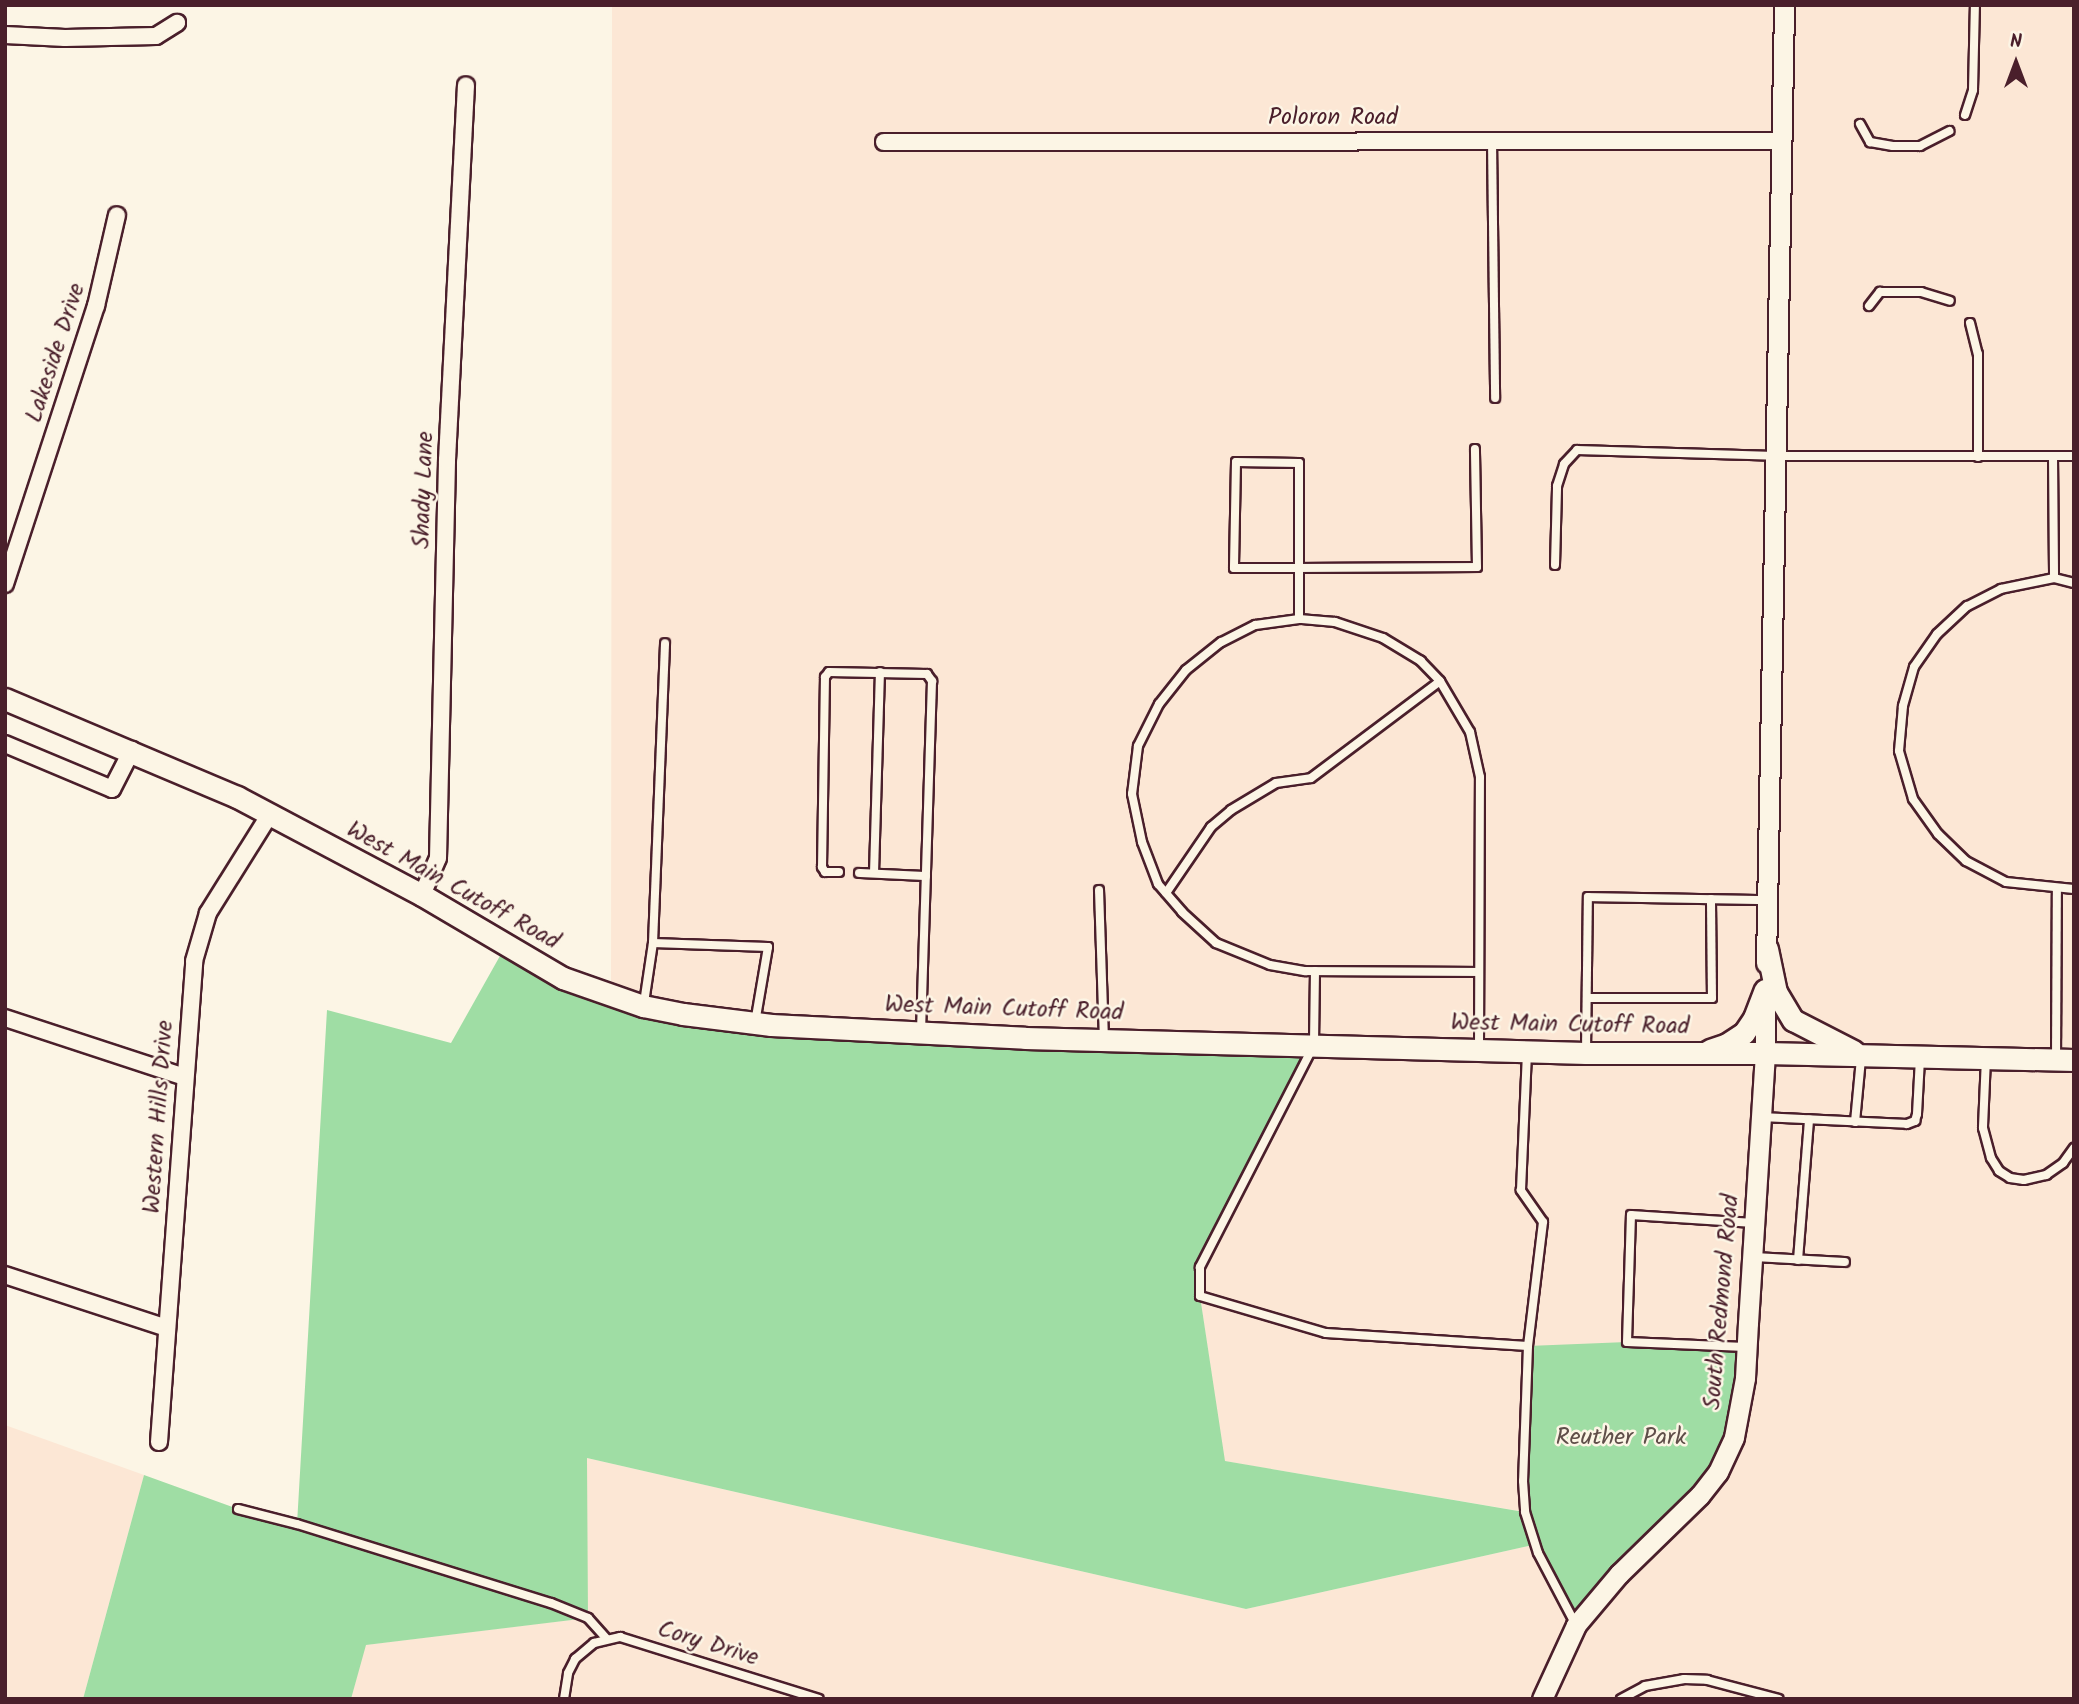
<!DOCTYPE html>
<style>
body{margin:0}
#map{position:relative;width:2079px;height:1704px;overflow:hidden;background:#fcf5e5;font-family:Kalam,sans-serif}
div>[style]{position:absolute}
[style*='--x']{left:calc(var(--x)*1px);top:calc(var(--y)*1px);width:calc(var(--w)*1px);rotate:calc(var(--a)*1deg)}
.built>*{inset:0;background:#fce7d5}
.green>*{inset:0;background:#9fdda4}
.roads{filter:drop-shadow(2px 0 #4a1f2b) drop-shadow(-2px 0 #4a1f2b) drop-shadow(0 2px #4a1f2b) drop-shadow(0 -2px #4a1f2b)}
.service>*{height:8px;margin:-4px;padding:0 4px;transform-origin:4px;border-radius:4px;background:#fcf5e5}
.minor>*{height:16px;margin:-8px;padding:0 8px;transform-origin:8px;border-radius:8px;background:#fcf5e5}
.tertiary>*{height:19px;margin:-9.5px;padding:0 9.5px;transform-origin:9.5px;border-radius:9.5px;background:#fcf5e5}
.secondary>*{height:21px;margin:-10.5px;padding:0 10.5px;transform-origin:10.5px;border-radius:10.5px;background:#fcf5e5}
span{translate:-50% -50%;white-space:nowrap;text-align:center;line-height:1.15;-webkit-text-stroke:5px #fcf5e5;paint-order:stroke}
.street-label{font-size:24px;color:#4a1f2b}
.park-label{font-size:24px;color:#5f4e49}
.frame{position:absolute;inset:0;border:7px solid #4a1f2b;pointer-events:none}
.north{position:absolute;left:1981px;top:28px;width:70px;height:70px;-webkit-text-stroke:5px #fcf5e5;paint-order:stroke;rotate:0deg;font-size:19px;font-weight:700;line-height:28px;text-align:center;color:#4a1f2b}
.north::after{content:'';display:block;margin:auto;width:24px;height:32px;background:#4a1f2b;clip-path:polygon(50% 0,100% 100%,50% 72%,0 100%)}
</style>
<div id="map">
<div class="built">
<i style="clip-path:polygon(612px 5px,2074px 5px,2074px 1699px,351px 1699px,365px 1645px,587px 1618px,587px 1458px,1246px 1609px,1537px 1544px,1525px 1512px,1224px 1461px,1200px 1296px,771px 1025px,611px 996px)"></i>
<i style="clip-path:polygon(5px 1425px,144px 1475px,83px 1699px,5px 1699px)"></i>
</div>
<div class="green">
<i style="clip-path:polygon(505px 947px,683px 1014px,1314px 1045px,1200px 1267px,1200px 1296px,1225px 1461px,1524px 1512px,1528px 1346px,1627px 1342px,1747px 1347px,1731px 1446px,1576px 1625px,1537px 1544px,1246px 1609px,587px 1458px,588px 1618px,366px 1645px,351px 1699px,83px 1699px,144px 1475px,238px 1509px,297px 1524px,327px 1010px,451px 1043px)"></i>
</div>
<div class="roads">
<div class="service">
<i style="--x:1965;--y:115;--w:26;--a:-72"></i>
<i style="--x:1973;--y:90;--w:85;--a:-88.7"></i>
<i style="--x:1860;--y:124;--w:21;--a:61"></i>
<i style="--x:1870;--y:142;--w:23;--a:10"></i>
<i style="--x:1893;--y:146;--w:27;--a:0"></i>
<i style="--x:1920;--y:146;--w:33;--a:-27"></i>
<i style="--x:1492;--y:141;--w:257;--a:89.3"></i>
<i style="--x:1869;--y:306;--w:18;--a:-52"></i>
<i style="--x:1880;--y:292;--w:41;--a:0"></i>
<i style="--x:1921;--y:292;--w:30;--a:17"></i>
<i style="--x:1970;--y:323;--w:32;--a:76"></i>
<i style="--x:1978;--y:354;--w:103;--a:90"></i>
<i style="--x:2053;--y:457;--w:121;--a:89.5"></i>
<i style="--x:1555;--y:565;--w:79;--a:-88.5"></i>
<i style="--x:1557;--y:486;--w:23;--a:-72"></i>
<i style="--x:1564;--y:464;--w:19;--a:-47"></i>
<i style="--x:1577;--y:450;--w:198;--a:1.7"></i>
<i style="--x:1775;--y:456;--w:299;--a:0"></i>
<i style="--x:2074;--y:583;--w:21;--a:-166"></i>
<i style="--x:2054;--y:578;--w:54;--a:168.3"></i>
<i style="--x:2001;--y:589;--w:38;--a:153"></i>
<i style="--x:1967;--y:606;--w:41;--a:137"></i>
<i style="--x:1937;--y:634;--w:40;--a:124.9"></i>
<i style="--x:1914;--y:667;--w:41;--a:105.8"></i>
<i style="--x:1903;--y:706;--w:45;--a:95.1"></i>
<i style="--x:1899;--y:751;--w:50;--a:73.7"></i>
<i style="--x:1913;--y:799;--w:43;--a:54.5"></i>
<i style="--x:1938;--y:834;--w:39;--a:44"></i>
<i style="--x:1966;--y:861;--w:45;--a:27.7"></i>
<i style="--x:2006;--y:882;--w:68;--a:5.9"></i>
<i style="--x:1299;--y:619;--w:156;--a:-90"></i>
<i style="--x:1299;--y:463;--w:63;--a:-179.1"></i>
<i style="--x:1236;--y:462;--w:106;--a:91.1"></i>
<i style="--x:1234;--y:568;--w:65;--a:0"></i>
<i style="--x:1299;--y:568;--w:178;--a:-0.3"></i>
<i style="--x:1477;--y:567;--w:118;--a:-91"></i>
<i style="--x:839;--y:872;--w:14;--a:180"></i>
<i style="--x:825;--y:872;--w:6;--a:-121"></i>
<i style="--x:822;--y:867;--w:190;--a:-89.1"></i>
<i style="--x:825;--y:677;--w:6;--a:-51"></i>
<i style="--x:829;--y:672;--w:98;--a:1.2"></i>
<i style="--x:927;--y:674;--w:9;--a:54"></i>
<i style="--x:932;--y:681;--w:349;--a:91.8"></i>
<i style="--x:859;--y:873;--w:67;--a:2.6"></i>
<i style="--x:874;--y:873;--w:201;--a:-88.3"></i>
<i style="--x:1099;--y:890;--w:147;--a:88.1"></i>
<i style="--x:1166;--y:893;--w:80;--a:-55.7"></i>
<i style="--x:1211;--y:827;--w:26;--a:-40"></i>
<i style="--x:1231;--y:810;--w:52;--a:-31"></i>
<i style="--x:1276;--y:783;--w:35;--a:-8"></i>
<i style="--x:1311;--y:778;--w:161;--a:-36.9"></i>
<i style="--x:653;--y:943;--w:115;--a:2"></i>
<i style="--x:768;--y:947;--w:77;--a:99.7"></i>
<i style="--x:1315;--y:971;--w:74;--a:90.8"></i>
<i style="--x:1314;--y:1045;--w:250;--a:117.2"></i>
<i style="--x:1200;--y:1267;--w:29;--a:90"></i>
<i style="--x:1200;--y:1296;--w:131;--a:16.4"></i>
<i style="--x:1326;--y:1333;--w:202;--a:3.7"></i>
<i style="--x:1528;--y:1346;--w:125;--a:-83.1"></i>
<i style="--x:1543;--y:1222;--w:39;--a:-125"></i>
<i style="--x:1521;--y:1190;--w:137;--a:-87.5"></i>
<i style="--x:1587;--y:998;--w:125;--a:0"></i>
<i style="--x:1712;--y:998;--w:99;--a:-90.6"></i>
<i style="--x:644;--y:1003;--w:61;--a:-81.5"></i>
<i style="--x:653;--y:943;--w:300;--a:-87.7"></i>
<i style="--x:1479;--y:1049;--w:272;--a:-89.8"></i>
<i style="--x:1480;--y:777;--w:46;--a:-102.5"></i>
<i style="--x:1470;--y:732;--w:59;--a:-120.5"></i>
<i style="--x:1440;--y:681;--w:28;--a:-134"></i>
<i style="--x:1421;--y:661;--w:44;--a:-148.8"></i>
<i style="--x:1383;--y:638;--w:51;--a:-161.6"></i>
<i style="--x:1335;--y:622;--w:36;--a:-175"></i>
<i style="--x:1299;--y:619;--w:44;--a:172.2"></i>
<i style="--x:1255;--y:625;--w:38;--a:153"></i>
<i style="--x:1221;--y:642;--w:45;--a:141.3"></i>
<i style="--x:1186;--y:670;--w:43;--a:128.5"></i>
<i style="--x:1159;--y:704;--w:47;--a:116.6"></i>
<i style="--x:1138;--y:746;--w:48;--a:97.1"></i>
<i style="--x:1132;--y:794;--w:49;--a:78.2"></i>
<i style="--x:1142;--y:842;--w:45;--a:69.1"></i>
<i style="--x:1158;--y:884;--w:37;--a:49"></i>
<i style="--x:1182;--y:912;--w:46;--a:42.4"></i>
<i style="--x:1216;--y:943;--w:58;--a:22.2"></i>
<i style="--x:1270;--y:965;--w:36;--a:10"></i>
<i style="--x:1305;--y:971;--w:174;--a:0.3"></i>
<i style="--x:1586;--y:1051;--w:154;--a:-89.3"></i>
<i style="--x:1588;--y:897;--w:180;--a:1"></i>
<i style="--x:2056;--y:1057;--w:167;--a:-89.7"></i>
<i style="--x:1986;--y:1058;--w:70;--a:92.5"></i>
<i style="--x:1983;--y:1128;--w:31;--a:75"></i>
<i style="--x:1991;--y:1158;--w:15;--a:58"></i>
<i style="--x:1999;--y:1171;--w:13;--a:32"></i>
<i style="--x:2010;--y:1178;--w:14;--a:8"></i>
<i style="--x:2024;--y:1180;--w:23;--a:-13"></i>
<i style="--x:2046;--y:1175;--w:21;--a:-35"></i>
<i style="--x:2063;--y:1163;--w:19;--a:-54"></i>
<i style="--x:1761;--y:1117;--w:146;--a:2.7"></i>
<i style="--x:1907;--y:1124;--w:9;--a:-21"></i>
<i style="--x:1915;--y:1121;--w:7;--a:-74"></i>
<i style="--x:1917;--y:1114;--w:55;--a:-86.9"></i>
<i style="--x:1855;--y:1122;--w:64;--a:-84.6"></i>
<i style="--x:1754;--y:1257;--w:91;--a:3.1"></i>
<i style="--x:1798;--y:1260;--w:141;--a:-85.5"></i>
<i style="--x:1528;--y:1346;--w:135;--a:92.1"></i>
<i style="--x:1523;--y:1481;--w:31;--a:86"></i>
<i style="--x:1525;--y:1512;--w:43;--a:72.4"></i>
<i style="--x:1538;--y:1553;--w:81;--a:62.2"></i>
<i style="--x:1745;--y:1347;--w:118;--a:-177.6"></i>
<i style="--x:1627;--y:1342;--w:127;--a:-88.2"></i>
<i style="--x:1631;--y:1215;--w:123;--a:3.7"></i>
<i style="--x:238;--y:1509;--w:61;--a:14.3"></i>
<i style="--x:297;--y:1524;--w:266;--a:17.3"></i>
<i style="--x:551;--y:1603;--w:40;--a:22"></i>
<i style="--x:588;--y:1618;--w:27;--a:48"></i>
<i style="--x:564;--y:1699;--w:26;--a:-81"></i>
<i style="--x:568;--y:1673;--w:16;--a:-63"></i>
<i style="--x:575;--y:1659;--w:25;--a:-40"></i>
<i style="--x:594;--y:1643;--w:27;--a:-13"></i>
<i style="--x:620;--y:1637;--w:208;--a:17.3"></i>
<i style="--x:1621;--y:1699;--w:27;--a:-28"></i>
<i style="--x:1645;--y:1686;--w:40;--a:-10"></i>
<i style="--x:1684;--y:1679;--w:23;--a:2"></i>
<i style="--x:1707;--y:1680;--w:74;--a:14.8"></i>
</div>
<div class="minor">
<i style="--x:5;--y:35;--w:60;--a:2.9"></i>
<i style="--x:65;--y:38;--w:91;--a:-1.3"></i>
<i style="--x:156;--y:36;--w:25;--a:-32"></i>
<i style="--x:884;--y:142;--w:898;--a:-0.06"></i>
<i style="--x:5;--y:584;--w:293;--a:-71.9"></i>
<i style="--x:96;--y:306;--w:93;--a:-77"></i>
<i style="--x:5;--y:744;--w:116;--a:22.8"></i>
<i style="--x:112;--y:789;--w:44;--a:-62.9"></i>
<i style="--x:422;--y:895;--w:40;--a:-66.6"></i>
<i style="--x:438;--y:858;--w:398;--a:-88.7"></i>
<i style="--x:447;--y:460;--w:375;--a:-87.1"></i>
<i style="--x:5;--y:1018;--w:188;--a:18.2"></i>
<i style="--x:5;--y:1275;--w:170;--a:18.1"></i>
<i style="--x:159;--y:1442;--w:482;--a:-85.8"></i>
<i style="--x:194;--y:961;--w:50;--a:-73.7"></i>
<i style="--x:208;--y:913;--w:117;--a:-57.9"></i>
</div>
<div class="tertiary">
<i style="--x:1766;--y:963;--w:958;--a:-88.92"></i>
<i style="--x:1542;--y:1699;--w:81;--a:-65.3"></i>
<i style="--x:1576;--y:1625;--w:67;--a:-49.9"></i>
<i style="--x:1619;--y:1574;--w:113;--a:-44.3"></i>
<i style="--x:1700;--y:1495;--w:29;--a:-52"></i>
<i style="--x:1718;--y:1472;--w:38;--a:-65"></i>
<i style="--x:1734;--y:1437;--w:60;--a:-79.4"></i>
<i style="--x:1745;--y:1378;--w:55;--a:-86.9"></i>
<i style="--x:1748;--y:1323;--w:271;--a:-86.4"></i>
<i style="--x:1765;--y:1053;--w:60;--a:-90"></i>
</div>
<div class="secondary">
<i style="--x:5;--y:699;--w:252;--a:22.9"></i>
<i style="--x:237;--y:797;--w:209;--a:27.9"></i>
<i style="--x:422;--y:895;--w:164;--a:30.5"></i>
<i style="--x:563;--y:978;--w:85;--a:19.3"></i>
<i style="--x:643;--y:1006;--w:41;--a:11.3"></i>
<i style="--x:683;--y:1014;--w:89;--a:7.1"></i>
<i style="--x:771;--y:1025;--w:254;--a:2.9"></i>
<i style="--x:1025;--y:1038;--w:561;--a:1.53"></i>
<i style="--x:1586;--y:1053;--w:179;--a:0"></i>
<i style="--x:1765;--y:1053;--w:309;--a:1.3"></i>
<i style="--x:1767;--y:949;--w:44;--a:78.2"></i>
<i style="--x:1776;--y:992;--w:33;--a:59"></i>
<i style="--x:1793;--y:1020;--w:68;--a:27.3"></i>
<i style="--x:1710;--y:1050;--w:18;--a:-19"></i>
<i style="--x:1727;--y:1044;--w:20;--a:-33"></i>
<i style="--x:1744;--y:1033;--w:18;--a:-56"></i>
<i style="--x:1754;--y:1018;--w:30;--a:-69"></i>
</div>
</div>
<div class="street-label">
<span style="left:1333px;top:118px">Poloron Road</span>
<span style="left:56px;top:353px;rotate:-72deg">Lakeside Drive</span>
<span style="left:424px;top:490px;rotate:-88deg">Shady Lane</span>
<span style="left:453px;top:886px;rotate:29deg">West Main Cutoff Road</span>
<span style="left:1004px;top:1009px;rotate:2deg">West Main Cutoff Road</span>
<span style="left:1570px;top:1025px;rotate:1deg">West Main Cutoff Road</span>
<span style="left:159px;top:1117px;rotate:-86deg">Western Hills Drive</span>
<span style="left:1722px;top:1302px;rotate:-85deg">South Redmond Road</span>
<span style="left:708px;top:1644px;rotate:17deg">Cory Drive</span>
</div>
<div class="park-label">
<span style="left:1621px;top:1438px">Reuther Park</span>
</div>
<div class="frame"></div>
<div class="north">N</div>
</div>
